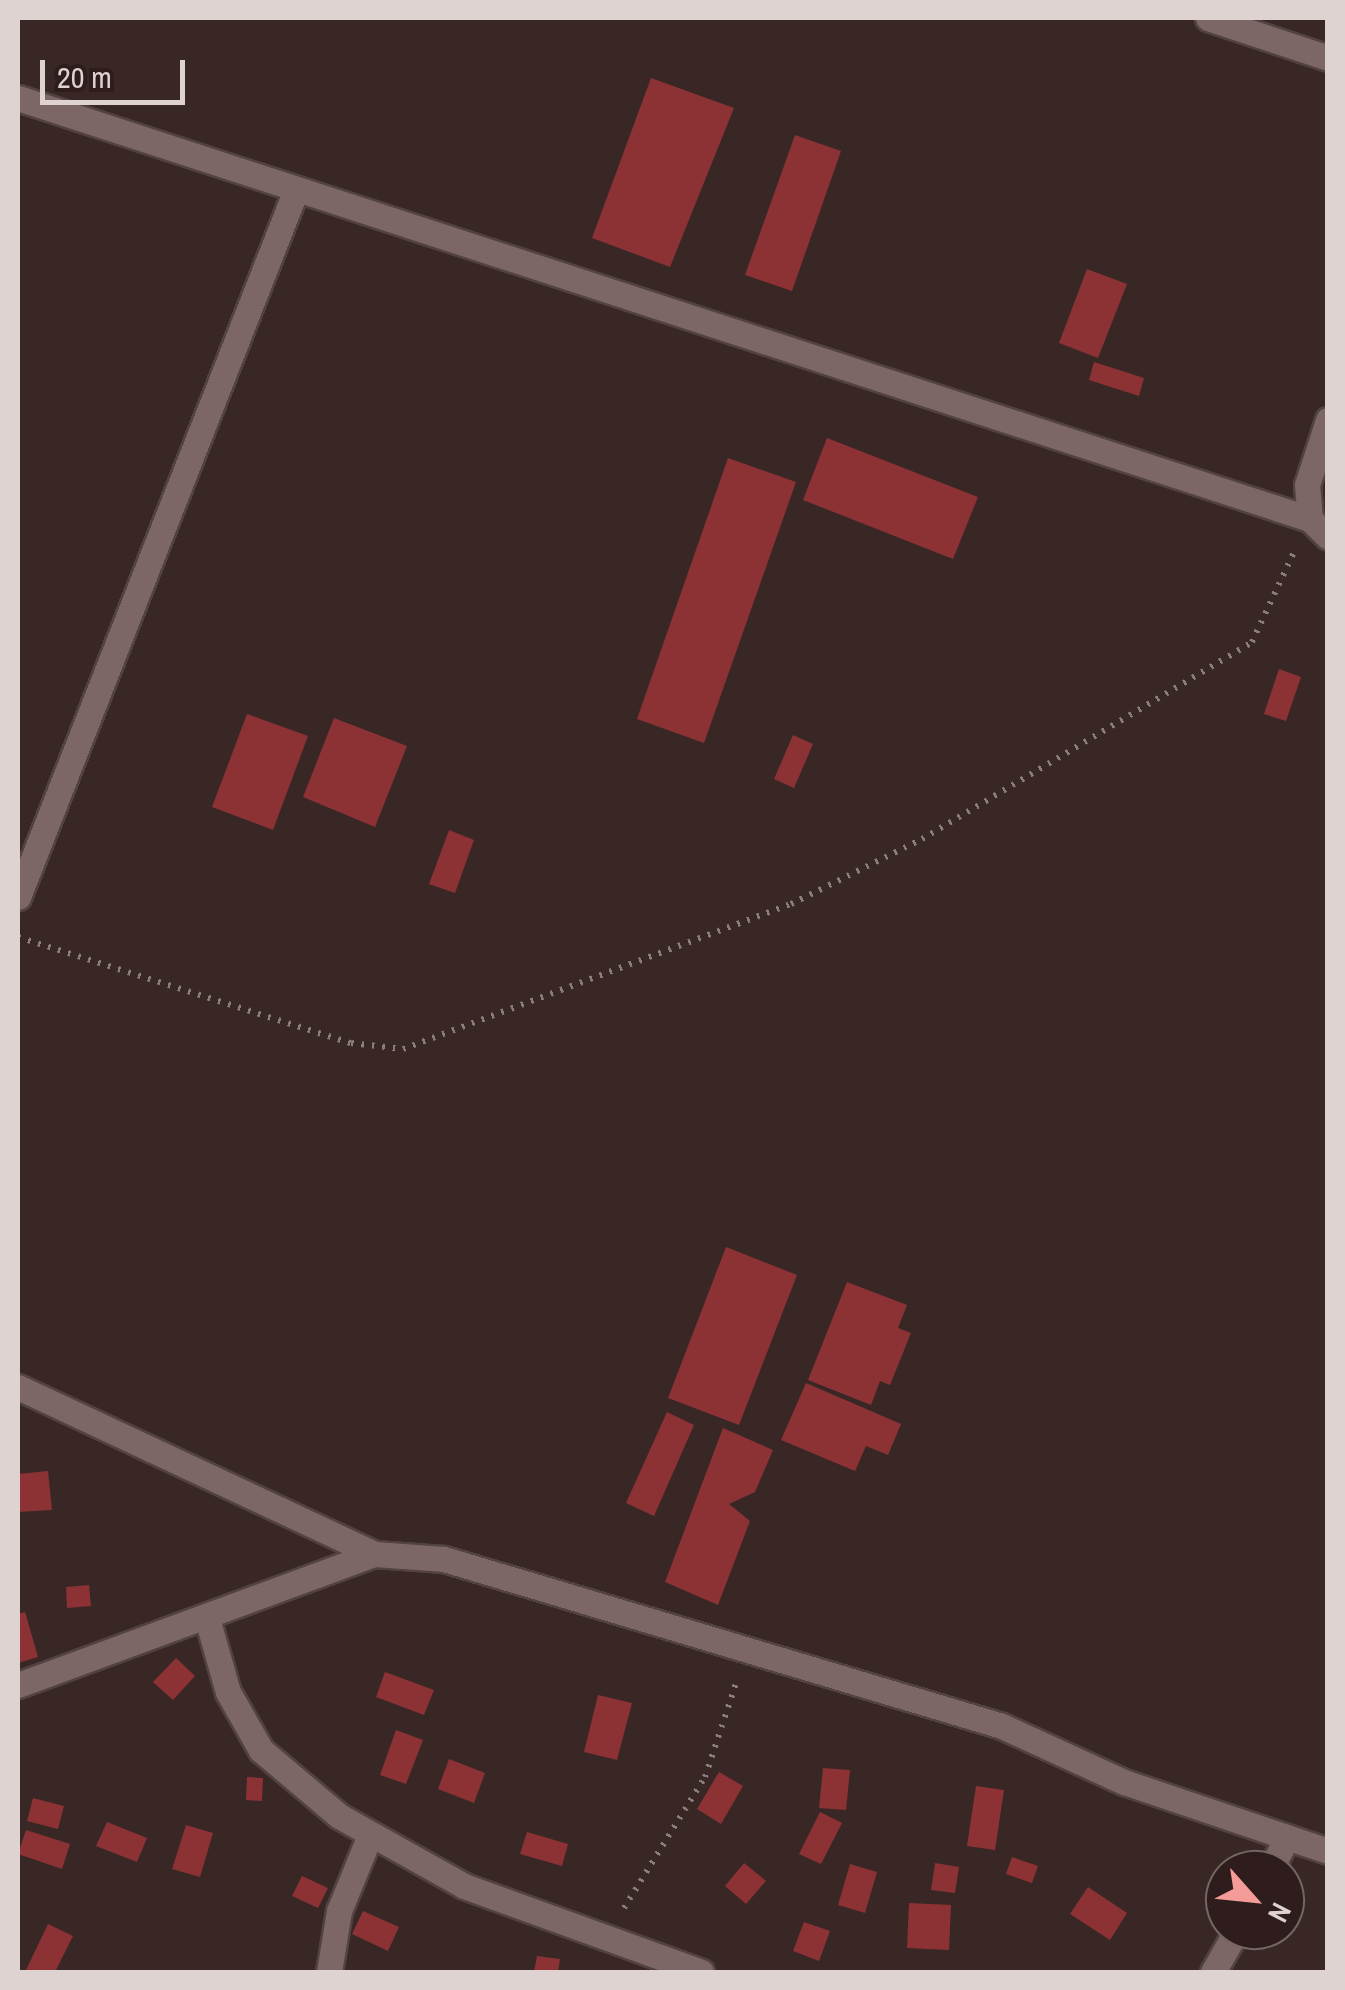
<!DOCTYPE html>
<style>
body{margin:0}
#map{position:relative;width:1345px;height:1990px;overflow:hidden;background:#392726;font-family:"Archivo Narrow",sans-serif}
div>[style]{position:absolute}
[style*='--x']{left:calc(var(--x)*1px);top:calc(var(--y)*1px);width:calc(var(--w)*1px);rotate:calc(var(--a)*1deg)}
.building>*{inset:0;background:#8c3235}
.path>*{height:6px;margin-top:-3px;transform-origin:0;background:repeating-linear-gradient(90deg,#8c7d7c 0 2.5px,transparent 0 10.5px)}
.roads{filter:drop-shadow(2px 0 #524242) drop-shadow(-2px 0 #524242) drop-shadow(0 2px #524242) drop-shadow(0 -2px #524242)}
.street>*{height:25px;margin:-12.5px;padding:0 12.5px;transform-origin:12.5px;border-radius:12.5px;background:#7d6766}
span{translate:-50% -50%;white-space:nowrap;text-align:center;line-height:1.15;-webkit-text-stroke:8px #2f1d1d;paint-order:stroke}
.frame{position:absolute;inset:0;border:20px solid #dfd3d2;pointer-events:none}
.north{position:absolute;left:1205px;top:1850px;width:100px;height:100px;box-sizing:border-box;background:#2f1d1d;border:2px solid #756665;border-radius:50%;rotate:117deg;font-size:28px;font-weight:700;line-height:40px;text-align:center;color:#dfd3d2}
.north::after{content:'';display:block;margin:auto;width:35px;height:45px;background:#f59b98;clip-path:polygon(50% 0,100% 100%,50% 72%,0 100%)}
.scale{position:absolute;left:40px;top:60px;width:145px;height:45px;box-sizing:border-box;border:5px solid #dfd3d2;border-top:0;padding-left:12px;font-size:30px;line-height:35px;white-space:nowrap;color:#dfd3d2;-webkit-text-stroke:8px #2f1d1d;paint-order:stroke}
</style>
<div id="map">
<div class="building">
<i style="clip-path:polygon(651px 78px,734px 108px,670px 267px,592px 238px)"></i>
<i style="clip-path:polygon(795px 135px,841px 151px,792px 291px,745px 275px)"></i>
<i style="clip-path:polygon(1087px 269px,1127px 284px,1098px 358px,1059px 343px)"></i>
<i style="clip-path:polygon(1094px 362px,1144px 378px,1139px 396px,1089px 380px)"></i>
<i style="clip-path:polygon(827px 438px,978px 497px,953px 559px,803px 500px)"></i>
<i style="clip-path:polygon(728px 458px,796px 482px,704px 743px,637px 719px)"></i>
<i style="clip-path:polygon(1279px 669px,1301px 677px,1286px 721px,1264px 714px)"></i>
<i style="clip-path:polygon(247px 714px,308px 736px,273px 830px,212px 807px)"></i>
<i style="clip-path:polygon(334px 718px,407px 746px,375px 827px,303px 797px)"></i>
<i style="clip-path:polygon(793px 735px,813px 744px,794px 788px,774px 779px)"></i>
<i style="clip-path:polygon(449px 830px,474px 840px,455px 893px,429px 884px)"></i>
<i style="clip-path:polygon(726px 1247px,797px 1275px,739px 1425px,668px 1398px)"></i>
<i style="clip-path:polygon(847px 1282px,907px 1305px,898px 1328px,911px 1333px,890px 1385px,880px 1381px,871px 1405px,808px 1380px)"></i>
<i style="clip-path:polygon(806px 1383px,901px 1424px,888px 1455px,866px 1446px,855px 1471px,781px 1440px)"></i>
<i style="clip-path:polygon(667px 1412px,694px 1425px,654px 1516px,626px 1503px)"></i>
<i style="clip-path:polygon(723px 1428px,773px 1450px,755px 1492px,729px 1504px,750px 1521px,718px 1605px,665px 1582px)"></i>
<i style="clip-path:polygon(48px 1471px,52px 1510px,18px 1512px,18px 1474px)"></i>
<i style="clip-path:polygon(89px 1585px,91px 1606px,67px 1608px,66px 1587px)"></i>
<i style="clip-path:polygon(25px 1612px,38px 1657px,18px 1663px,18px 1614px)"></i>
<i style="clip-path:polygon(176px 1658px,195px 1676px,173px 1700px,153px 1682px)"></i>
<i style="clip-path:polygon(385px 1672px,434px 1690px,424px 1715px,376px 1697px)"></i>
<i style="clip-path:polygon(598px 1695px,632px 1703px,617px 1760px,584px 1752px)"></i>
<i style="clip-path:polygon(396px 1730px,423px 1740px,406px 1784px,380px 1775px)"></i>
<i style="clip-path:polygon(449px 1759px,485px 1773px,474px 1803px,438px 1789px)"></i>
<i style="clip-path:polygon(823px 1768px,850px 1770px,846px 1810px,819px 1808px)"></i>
<i style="clip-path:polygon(719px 1772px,743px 1786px,721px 1824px,697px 1809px)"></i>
<i style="clip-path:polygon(247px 1777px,263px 1778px,262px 1801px,246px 1800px)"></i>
<i style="clip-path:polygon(976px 1786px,1004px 1790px,995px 1850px,967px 1846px)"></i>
<i style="clip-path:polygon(33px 1798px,64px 1806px,58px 1829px,27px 1821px)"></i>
<i style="clip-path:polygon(820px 1812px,842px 1823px,821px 1864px,799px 1854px)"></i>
<i style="clip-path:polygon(107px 1822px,147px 1838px,137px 1862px,96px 1846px)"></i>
<i style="clip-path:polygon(186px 1825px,213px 1833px,200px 1877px,172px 1869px)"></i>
<i style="clip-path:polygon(26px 1830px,70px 1844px,62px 1869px,18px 1854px)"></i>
<i style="clip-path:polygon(527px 1832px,568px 1844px,562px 1866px,520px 1854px)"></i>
<i style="clip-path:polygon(1012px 1857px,1038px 1866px,1032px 1883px,1006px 1874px)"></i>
<i style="clip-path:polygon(744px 1863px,766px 1881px,746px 1904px,725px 1886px)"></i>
<i style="clip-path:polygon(935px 1863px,959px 1867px,955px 1893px,931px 1890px)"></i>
<i style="clip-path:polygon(850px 1864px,877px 1872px,865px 1913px,838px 1905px)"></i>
<i style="clip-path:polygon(302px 1876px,328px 1888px,318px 1908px,292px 1896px)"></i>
<i style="clip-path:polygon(1088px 1887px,1127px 1913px,1110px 1940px,1070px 1914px)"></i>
<i style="clip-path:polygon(909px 1903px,951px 1905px,949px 1950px,907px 1948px)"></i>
<i style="clip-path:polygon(363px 1911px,399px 1927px,388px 1951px,352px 1934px)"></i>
<i style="clip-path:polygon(804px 1922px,830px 1931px,819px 1961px,793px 1951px)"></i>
<i style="clip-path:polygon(48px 1924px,73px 1936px,55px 1972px,25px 1972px)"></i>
<i style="clip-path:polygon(537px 1956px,560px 1959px,558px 1972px,534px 1972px)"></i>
</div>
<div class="path">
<i style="--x:18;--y:937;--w:349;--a:17.7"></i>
<i style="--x:351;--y:1043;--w:52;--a:6.6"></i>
<i style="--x:403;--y:1049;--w:414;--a:-20.5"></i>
<i style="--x:791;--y:904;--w:146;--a:-26.4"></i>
<i style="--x:922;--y:839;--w:384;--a:-30.8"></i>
<i style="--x:1252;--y:642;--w:99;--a:-65"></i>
<i style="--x:624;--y:1908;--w:154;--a:-58.3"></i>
<i style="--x:705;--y:1777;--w:99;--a:-71.7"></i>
</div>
<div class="roads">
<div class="street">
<i style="--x:1208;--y:18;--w:126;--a:18.4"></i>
<i style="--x:18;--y:98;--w:1359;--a:18.05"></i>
<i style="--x:1328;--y:420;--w:68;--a:107.9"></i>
<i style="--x:1307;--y:485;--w:34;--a:85"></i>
<i style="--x:1310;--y:519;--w:25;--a:45"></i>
<i style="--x:18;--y:897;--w:754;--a:-68.54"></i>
<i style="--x:18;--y:1387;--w:394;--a:25.1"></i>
<i style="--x:207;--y:1618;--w:77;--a:74.2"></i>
<i style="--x:228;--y:1692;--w:67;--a:60.4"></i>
<i style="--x:261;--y:1750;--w:102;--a:40.2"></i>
<i style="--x:339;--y:1816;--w:143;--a:29.2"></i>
<i style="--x:464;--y:1886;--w:252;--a:19.9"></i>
<i style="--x:18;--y:1685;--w:380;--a:-20.2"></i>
<i style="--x:375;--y:1554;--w:69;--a:4.1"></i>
<i style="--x:444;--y:1559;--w:582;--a:16.66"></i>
<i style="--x:1002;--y:1726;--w:134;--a:24.7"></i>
<i style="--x:1124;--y:1782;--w:215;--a:18.7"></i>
<i style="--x:1270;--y:1870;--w:34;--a:-62"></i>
<i style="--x:329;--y:1972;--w:62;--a:-80.7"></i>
<i style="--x:339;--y:1911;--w:82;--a:-67.8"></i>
<i style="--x:1213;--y:1972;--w:48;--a:-60.3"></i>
</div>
</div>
<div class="frame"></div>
<div class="north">N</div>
<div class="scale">20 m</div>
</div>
